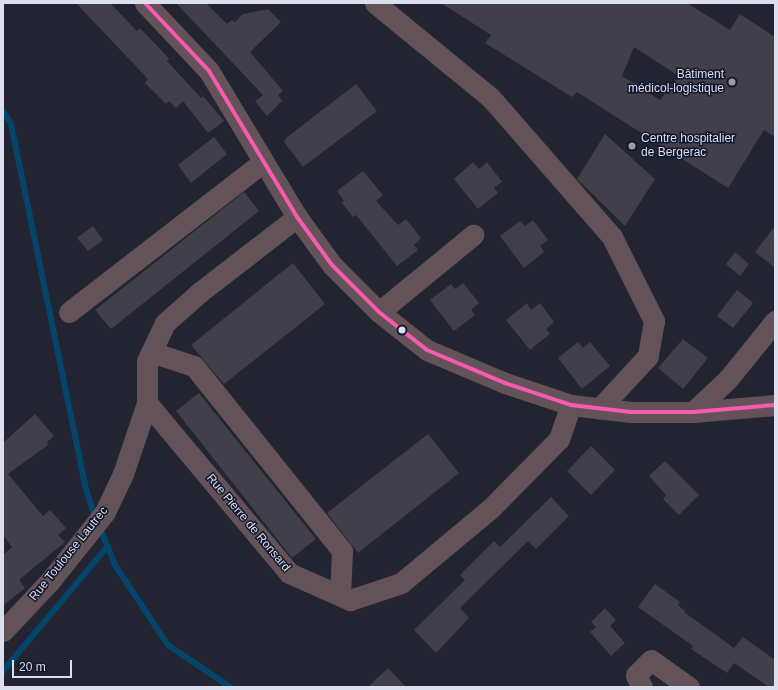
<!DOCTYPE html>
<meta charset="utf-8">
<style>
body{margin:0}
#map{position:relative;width:778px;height:690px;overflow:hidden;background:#222531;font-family:Helvetica,sans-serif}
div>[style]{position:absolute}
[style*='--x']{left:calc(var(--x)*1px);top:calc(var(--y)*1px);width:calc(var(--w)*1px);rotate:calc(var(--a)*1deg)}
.stream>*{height:6px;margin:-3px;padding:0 3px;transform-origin:3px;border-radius:3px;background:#044569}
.building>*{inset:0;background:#413f49}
.minor>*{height:21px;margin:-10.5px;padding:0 10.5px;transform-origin:10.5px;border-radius:10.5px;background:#635359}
.bus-1>*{height:4px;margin:-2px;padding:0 2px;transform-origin:2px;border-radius:2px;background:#f75aaf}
.dots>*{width:11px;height:11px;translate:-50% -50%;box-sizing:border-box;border:2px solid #13182c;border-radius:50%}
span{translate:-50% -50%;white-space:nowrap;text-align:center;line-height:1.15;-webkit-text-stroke:3px #13182c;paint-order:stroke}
.poi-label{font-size:12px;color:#dbdfee}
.right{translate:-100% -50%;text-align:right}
.left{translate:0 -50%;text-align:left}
.street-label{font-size:12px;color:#dbdfee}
.frame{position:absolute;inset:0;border:4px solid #dbdfee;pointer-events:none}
.scale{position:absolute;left:12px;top:660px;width:60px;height:18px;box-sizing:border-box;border:2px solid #dbdfee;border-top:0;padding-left:5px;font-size:12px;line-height:14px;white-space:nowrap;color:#dbdfee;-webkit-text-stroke:3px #13182c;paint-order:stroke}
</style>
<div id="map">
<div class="stream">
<i style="--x:3;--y:111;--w:15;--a:58"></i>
<i style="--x:11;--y:124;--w:369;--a:78.4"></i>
<i style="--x:85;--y:486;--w:32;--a:72"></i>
<i style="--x:99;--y:525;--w:43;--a:68.2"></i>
<i style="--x:115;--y:565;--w:96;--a:56.5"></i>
<i style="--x:168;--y:645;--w:75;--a:34.1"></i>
<i style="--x:3;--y:671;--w:163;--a:-50"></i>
</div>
<div class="building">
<i style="clip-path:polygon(76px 3px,110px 3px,137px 31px,140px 28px,160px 49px,169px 59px,167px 61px,201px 98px,203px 96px,224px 121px,208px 133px,183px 101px,176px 108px,169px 101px,166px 104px,145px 83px,148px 79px)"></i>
<i style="clip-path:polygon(176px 3px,206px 3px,227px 24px,232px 20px,235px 22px,243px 14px,268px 9px,281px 22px,250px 52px,283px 91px,278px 95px,282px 101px,267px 116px,255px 101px,263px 95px)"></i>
<i style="clip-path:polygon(evenodd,441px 3px,687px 3px,730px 30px,740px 14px,775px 37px,775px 137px,764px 130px,728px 188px,577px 92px,572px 97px,485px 43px,491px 35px,441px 3px,634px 47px,679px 76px,660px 100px,622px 76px,634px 47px)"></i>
<i style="clip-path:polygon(356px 84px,377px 111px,303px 167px,284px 142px,286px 138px)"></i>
<i style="clip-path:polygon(605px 134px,655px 179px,625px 226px,577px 179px)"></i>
<i style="clip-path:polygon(214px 137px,227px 154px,191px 183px,178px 165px)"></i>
<i style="clip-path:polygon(473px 162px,479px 169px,487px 162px,502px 182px,494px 188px,498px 193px,478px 209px,454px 179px)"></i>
<i style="clip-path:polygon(363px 171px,383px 195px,376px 201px,398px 225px,406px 219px,421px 238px,414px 245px,418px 250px,397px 266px,356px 215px,353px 217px,342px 203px,344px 201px,337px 191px)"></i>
<i style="clip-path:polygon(244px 192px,259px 211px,111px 329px,95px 310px)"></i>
<i style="clip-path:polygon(533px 220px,548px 240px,540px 246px,544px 252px,524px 268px,500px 236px,520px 221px,525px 226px)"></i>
<i style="clip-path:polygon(93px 226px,103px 240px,88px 251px,77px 238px)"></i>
<i style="clip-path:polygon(775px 226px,775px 268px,755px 252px)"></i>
<i style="clip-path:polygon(735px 252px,749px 264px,740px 276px,726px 264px)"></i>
<i style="clip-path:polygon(293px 263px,325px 304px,224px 384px,191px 345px)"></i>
<i style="clip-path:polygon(463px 283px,479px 303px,471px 310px,475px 315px,454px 331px,430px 300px,451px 284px,455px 289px)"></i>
<i style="clip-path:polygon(737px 290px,753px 303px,733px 328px,717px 316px)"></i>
<i style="clip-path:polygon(527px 303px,531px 310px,540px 303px,554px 322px,546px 329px,550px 334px,530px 350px,506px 320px)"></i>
<i style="clip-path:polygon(683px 339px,708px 358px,683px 389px,658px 368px)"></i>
<i style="clip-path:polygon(578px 342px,583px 348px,590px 342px,610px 366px,582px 389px,558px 358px)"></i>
<i style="clip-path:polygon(199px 393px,316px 539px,292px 558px,176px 411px)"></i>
<i style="clip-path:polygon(35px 414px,54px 436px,47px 442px,48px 445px,8px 474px,43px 516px,50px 510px,66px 528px,58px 535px,65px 542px,19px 580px,25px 588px,3px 606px,3px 555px,12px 547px,3px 535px,3px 443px)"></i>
<i style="clip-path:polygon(428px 434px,459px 473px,358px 553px,327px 513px)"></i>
<i style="clip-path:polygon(591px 446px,615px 470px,591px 495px,567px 471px)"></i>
<i style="clip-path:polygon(665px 461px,699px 495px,679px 515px,663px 499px,666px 495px,649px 476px)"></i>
<i style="clip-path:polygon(551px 497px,569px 516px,536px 549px,528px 541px,460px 608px,469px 618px,436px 653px,414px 630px,465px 580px,460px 575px,494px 541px,500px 547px)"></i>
<i style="clip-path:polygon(655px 584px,680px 602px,678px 605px,685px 611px,684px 612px,734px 648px,743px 637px,775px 660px,775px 687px,769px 687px,734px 663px,727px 673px,691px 649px,693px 646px,638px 607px)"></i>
<i style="clip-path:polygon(605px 608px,616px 620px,610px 626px,625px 643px,611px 656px,590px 632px,596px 627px,591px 622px)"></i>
<i style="clip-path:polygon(388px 668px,406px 687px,368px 687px)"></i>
</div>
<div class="minor">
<i style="--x:145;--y:3;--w:93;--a:46.7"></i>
<i style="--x:209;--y:71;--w:170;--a:58.9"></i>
<i style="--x:297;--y:217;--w:59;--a:53.9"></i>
<i style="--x:332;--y:265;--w:66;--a:45"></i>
<i style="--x:379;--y:312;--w:61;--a:38.4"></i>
<i style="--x:427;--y:350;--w:85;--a:22.9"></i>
<i style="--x:505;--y:383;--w:70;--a:18.4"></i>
<i style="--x:571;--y:405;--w:60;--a:6.7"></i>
<i style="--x:631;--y:412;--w:62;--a:0"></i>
<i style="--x:693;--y:412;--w:82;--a:-4.9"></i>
<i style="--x:375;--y:3;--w:149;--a:39.3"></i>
<i style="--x:490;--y:97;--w:186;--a:48.9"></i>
<i style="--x:612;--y:237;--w:94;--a:63.4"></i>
<i style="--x:654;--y:321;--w:36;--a:100"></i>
<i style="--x:648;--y:356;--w:72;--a:132.8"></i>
<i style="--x:69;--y:312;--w:245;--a:-37.7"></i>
<i style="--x:379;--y:312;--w:122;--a:-39.3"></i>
<i style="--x:151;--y:352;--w:45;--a:18"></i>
<i style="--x:194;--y:366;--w:237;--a:51.3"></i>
<i style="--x:342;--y:551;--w:44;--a:92.6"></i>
<i style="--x:147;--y:403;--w:222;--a:50.1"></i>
<i style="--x:289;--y:573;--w:67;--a:23.9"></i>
<i style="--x:350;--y:600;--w:54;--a:-18.4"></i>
<i style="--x:401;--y:583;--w:117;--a:-39.8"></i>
<i style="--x:491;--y:508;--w:97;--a:-45.4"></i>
<i style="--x:559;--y:439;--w:36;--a:-71"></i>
<i style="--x:693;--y:412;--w:48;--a:-43.3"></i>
<i style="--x:728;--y:379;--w:75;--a:-51"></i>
<i style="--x:3;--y:631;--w:69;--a:-46.8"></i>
<i style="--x:50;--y:581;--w:88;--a:-51.4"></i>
<i style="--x:105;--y:512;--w:42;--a:-64.7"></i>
<i style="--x:123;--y:474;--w:75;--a:-71.3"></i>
<i style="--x:147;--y:403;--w:42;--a:-90"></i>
<i style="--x:147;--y:361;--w:42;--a:-64.7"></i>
<i style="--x:165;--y:323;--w:47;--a:-41.5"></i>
<i style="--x:200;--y:292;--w:123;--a:-37.7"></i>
<i style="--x:642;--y:687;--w:13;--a:-117"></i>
<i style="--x:636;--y:675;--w:21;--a:-45"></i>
<i style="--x:651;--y:660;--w:47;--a:35.4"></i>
</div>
<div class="bus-1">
<i style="--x:145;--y:3;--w:93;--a:46.7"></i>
<i style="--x:209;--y:71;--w:170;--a:58.9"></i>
<i style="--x:297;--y:217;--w:59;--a:53.9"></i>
<i style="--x:332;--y:265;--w:66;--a:45"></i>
<i style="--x:379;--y:312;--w:61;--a:38.4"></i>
<i style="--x:427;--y:350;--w:85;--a:22.9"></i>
<i style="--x:505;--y:383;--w:70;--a:18.4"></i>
<i style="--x:571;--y:405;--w:60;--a:6.7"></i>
<i style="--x:631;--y:412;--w:62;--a:0"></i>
<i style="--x:693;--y:412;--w:82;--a:-4.9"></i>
</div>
<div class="dots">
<i style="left:732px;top:82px;background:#9a9eac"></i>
<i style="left:632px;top:146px;background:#9a9eac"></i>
<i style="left:402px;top:330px;background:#dbdfee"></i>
</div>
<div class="poi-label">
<span class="right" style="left:724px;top:82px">Bâtiment<br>médicol-logistique</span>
<span class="left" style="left:641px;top:146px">Centre hospitalier<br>de Bergerac</span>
</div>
<div class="street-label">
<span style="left:248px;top:523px;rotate:50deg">Rue Pierre de Ronsard</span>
<span style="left:69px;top:554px;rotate:-51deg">Rue Toulouse Lautrec</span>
</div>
<div class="frame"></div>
<div class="scale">20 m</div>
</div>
